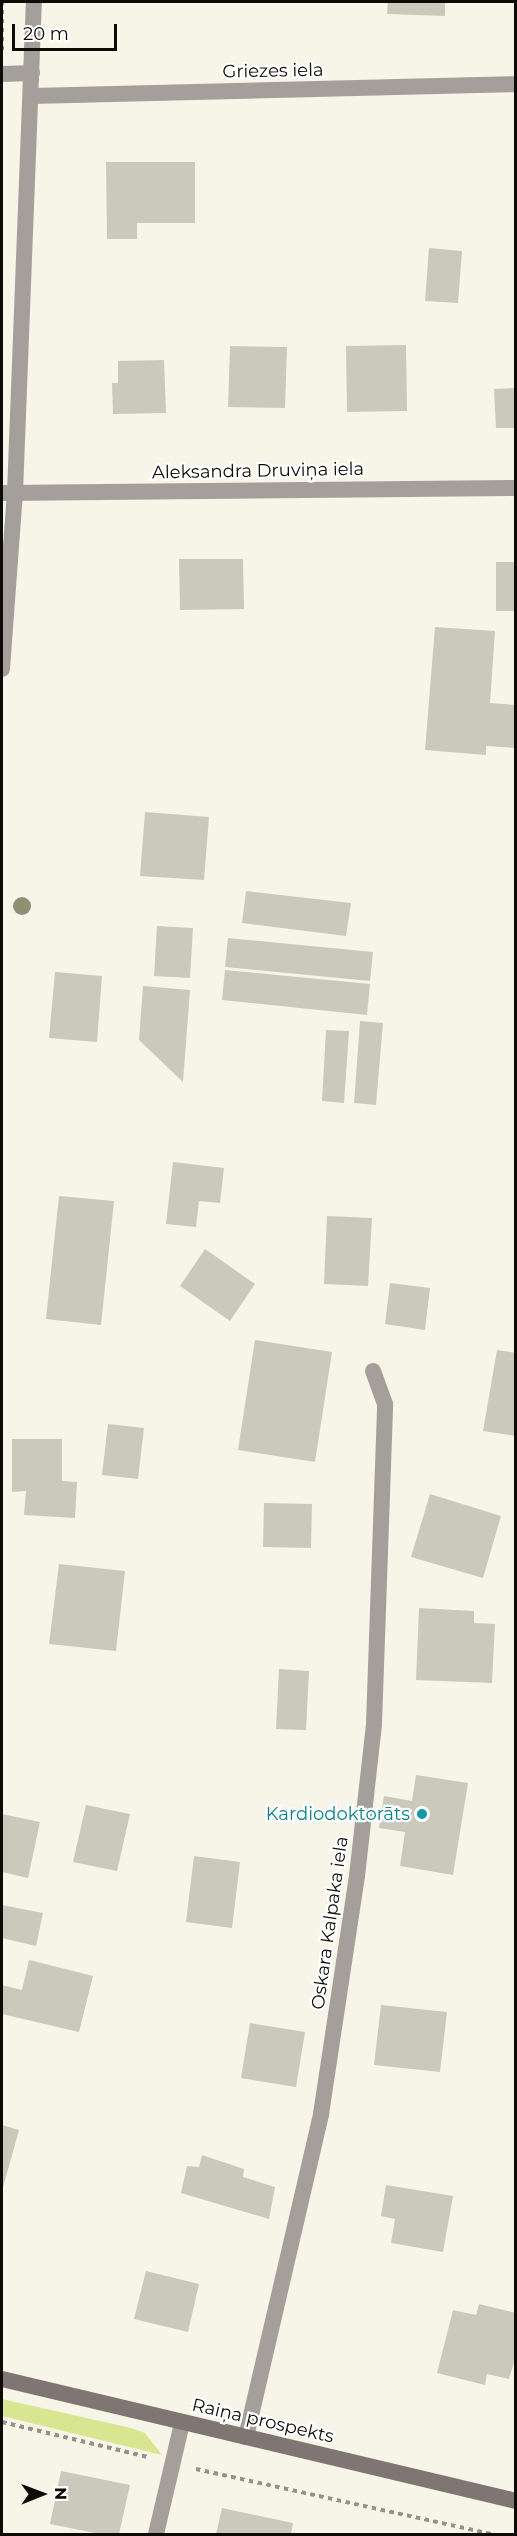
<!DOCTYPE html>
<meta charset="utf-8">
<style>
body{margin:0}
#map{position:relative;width:517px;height:2536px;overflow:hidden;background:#f7f5e7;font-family:Montserrat,sans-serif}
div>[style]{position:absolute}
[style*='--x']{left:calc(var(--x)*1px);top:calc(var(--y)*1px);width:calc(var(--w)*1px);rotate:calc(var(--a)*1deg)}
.green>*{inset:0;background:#d8e692}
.building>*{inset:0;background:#cbc9bc}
.path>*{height:4px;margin-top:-2px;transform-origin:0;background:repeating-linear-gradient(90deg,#949288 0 4.5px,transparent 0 9px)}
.minor>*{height:16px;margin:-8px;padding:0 8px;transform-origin:8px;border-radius:8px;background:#a59f9c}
.tertiary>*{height:16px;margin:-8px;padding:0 8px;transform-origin:8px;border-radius:8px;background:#a59f9c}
.secondary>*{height:16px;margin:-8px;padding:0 8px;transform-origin:8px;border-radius:8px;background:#7f7673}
.trees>*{width:18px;height:18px;margin:-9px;border-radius:50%;background:#8d9073}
.dots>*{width:16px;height:16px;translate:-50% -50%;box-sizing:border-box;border:3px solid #fff;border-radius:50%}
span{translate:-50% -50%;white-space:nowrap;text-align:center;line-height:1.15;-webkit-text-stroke:4.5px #fff;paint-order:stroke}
.street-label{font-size:18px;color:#0c0b07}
.culture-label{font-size:18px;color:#0d838f}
.right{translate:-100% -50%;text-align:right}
.frame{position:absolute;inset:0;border:3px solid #0c0b07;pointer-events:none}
.north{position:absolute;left:12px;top:2464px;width:60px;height:60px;-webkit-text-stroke:4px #fff;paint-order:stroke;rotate:89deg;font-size:16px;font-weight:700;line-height:24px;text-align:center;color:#0c0b07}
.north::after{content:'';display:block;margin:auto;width:21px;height:27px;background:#0c0b07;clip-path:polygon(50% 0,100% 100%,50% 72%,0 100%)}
.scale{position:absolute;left:12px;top:24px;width:105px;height:27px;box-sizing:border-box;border:3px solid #0c0b07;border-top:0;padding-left:8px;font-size:18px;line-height:21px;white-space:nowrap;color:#0c0b07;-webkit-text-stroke:4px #fff;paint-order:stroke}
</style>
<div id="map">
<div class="green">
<i style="clip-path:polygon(2px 2399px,131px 2428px,145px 2433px,162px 2455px,2px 2416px)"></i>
</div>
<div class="building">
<i style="clip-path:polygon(388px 2px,445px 2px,445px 16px,387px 14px)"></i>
<i style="clip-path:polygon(106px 162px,195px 162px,195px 223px,137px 223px,137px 239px,107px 239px)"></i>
<i style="clip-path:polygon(429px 248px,462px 251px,458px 303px,425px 301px)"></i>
<i style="clip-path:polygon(406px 345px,407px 411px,347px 412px,346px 346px)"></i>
<i style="clip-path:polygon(230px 346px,287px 347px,285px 408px,228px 407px)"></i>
<i style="clip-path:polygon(164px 360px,166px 413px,113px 414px,112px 383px,118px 383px,118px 361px)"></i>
<i style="clip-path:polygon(516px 388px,516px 428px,496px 428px,494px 389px)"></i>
<i style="clip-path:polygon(179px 559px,243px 559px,244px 609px,180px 610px)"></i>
<i style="clip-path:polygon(496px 562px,516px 562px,516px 611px,496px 611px)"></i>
<i style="clip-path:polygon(435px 627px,495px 631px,490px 703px,516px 705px,516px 748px,486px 746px,486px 755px,425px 750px)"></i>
<i style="clip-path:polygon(145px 812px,209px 817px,204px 880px,140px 876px)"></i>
<i style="clip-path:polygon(246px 891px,351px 903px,346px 936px,242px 923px)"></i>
<i style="clip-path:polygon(157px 926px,193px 928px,190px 978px,154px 976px)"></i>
<i style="clip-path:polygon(228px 938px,373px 952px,370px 981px,225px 967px)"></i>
<i style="clip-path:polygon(225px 970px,370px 984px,367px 1015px,222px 1000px)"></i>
<i style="clip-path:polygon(55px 972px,102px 976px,97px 1042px,49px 1038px)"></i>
<i style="clip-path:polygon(143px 986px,190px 990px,183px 1082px,139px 1040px)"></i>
<i style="clip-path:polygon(360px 1021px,383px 1023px,376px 1105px,354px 1103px)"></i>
<i style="clip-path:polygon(326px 1030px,349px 1031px,344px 1103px,322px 1101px)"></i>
<i style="clip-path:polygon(173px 1162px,224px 1168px,220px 1203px,199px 1201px,196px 1227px,166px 1224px)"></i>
<i style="clip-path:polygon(59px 1196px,114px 1201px,101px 1325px,46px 1319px)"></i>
<i style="clip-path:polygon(327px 1216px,372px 1218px,368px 1286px,324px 1284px)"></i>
<i style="clip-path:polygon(205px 1249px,255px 1284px,230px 1321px,180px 1286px)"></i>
<i style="clip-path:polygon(390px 1283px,430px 1288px,425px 1330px,385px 1324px)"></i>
<i style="clip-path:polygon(255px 1340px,332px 1352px,315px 1462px,238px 1450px)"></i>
<i style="clip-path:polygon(497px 1350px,516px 1353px,516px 1436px,483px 1431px)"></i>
<i style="clip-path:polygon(108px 1424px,144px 1428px,138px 1479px,102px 1475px)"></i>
<i style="clip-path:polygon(12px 1439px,62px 1439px,62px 1481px,77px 1482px,75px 1518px,24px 1515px,26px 1491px,12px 1492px)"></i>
<i style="clip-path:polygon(430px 1494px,501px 1516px,483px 1578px,411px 1557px)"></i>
<i style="clip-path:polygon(264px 1503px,312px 1504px,311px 1548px,263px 1547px)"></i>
<i style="clip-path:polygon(59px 1564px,125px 1571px,116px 1651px,49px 1644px)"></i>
<i style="clip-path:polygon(419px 1608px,474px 1611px,474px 1623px,495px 1624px,492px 1683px,416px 1680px)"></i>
<i style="clip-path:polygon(279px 1669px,309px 1671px,306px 1730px,276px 1729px)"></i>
<i style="clip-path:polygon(416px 1775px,468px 1783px,453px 1875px,400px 1866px,405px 1832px,379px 1828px,384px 1796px,412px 1801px)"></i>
<i style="clip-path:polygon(86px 1805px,130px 1814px,117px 1871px,73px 1862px)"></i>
<i style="clip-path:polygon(2px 1814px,40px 1822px,28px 1878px,2px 1872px)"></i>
<i style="clip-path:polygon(194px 1856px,240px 1862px,232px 1928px,186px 1922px)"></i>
<i style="clip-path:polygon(2px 1905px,43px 1913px,36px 1946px,2px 1938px)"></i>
<i style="clip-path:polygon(29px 1960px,93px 1976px,79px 2032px,2px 2014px,2px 1985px,22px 1990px)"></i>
<i style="clip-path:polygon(381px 2005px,447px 2012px,440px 2072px,374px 2065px)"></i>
<i style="clip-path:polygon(250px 2023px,305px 2032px,296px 2087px,241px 2078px)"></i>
<i style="clip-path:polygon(2px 2125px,19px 2130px,2px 2191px)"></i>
<i style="clip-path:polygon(202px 2155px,244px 2169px,243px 2177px,275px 2187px,269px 2219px,181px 2193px,187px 2166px,199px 2167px)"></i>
<i style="clip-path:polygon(386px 2185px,453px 2196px,443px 2252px,391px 2243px,395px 2219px,381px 2216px)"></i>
<i style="clip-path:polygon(146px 2271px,199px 2284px,188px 2332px,134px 2319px)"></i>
<i style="clip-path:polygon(479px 2304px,516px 2313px,516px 2355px,509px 2379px,487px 2374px,485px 2385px,437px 2373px,453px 2310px,476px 2315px)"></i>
<i style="clip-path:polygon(61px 2471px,130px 2485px,119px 2534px,100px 2534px,50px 2524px)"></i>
<i style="clip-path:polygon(222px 2508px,293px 2523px,291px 2534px,216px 2534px)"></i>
</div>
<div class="path">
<i style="--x:2;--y:50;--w:48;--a:-90"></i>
<i style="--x:2;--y:2422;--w:150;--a:13.5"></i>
<i style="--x:196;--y:2469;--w:302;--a:12.4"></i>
</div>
<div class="minor">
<i style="--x:2;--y:74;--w:30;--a:-2"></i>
<i style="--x:32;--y:96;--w:484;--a:-1.4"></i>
<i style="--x:2;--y:493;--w:514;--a:-0.56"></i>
<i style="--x:246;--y:2437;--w:332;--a:-76.9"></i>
<i style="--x:321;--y:2114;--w:241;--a:-81.4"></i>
<i style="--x:357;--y:1876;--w:153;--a:-83.6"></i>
<i style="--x:374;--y:1724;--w:320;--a:-88"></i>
<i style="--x:385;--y:1404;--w:35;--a:-110"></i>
<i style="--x:156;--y:2534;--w:114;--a:-76.8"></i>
</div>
<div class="tertiary">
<i style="--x:2;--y:669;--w:176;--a:-85.8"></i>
<i style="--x:15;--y:493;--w:491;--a:-87.8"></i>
</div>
<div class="secondary">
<i style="--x:2;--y:2379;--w:528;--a:13.35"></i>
</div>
<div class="trees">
<i style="left:22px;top:906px"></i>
</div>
<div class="dots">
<i style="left:422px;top:1814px;background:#0f9aa8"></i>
</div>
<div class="street-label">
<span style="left:273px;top:71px;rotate:-1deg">Griezes iela</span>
<span style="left:258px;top:471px;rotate:-1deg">Aleksandra Druviņa iela</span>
<span style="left:330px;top:1923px;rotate:-82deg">Oskara Kalpaka iela</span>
<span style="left:263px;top:2421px;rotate:13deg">Raiņa prospekts</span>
</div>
<div class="culture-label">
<span class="right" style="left:410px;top:1814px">Kardiodoktorāts</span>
</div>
<div class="frame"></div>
<div class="north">N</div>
<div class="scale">20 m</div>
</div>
